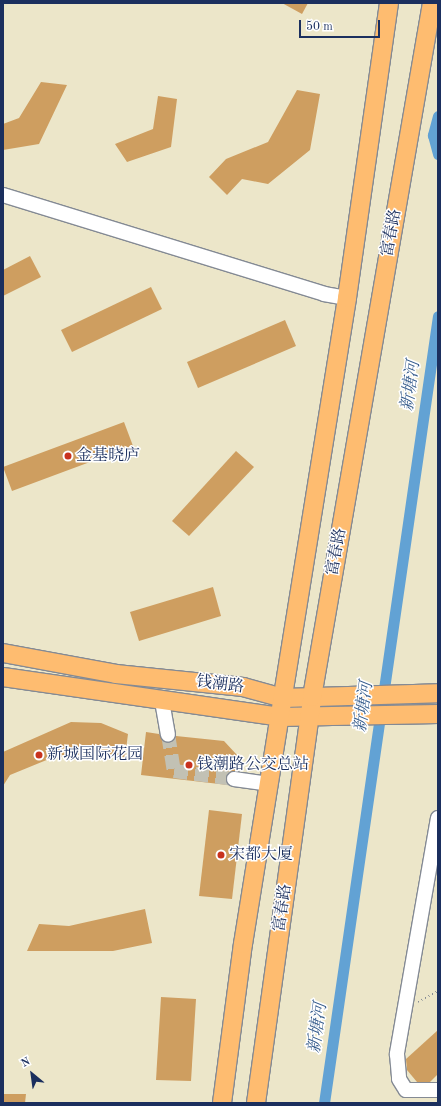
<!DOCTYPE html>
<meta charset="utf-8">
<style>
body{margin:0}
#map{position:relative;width:441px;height:1106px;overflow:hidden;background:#ece6c9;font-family:"Old Standard TT","Noto Serif SC",serif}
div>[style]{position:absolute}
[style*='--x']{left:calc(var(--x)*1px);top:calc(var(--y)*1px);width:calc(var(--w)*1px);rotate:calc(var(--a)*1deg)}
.canal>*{height:11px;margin:-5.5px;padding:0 5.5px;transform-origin:5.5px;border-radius:5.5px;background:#62a2d4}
.building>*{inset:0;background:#ce9e60}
.minor-tunnel>*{height:14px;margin-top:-7px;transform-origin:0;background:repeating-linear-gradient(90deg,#c2c1b4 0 14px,transparent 0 21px)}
.path>*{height:2px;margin-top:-1px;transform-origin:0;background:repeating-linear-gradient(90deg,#848a94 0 1px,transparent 0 4px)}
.roads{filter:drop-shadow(1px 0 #848a94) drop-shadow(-1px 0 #848a94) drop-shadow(0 1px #848a94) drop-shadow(0 -1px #848a94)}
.minor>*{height:14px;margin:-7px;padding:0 7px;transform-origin:7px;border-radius:7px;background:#fff}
.major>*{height:18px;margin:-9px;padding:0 9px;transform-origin:9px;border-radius:9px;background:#febc70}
.dots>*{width:11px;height:11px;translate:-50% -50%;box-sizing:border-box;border:2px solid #fff;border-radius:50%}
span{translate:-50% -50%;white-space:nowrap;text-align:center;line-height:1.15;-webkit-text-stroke:3px #fff;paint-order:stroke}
.street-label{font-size:16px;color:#1b2f5e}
.poi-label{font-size:16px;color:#1b2f5e}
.left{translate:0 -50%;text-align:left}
.water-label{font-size:17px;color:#375d8d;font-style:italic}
.frame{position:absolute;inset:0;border:4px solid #1b2f5e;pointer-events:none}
.north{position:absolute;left:12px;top:1054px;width:40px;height:40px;-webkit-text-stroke:3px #fff;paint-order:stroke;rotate:331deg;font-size:11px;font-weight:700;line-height:16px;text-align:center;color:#1b2f5e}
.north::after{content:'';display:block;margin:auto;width:14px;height:18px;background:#1b2f5e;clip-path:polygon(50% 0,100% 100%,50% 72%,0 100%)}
.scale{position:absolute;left:299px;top:20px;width:81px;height:18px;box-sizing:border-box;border:2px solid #1b2f5e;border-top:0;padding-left:5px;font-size:12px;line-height:14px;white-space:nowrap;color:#1b2f5e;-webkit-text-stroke:3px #fff;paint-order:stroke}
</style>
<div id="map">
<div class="canal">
<i style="--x:438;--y:116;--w:20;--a:105"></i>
<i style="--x:433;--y:135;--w:20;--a:75"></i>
<i style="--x:324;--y:1103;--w:795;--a:-81.76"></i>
</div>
<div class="building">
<i style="clip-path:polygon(282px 3px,308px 3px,302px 14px)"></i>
<i style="clip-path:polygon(41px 82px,67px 85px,39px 144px,3px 150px,3px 124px,19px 118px)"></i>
<i style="clip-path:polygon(297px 90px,320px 94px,310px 150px,268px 184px,242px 179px,227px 195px,209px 177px,226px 159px,268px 142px)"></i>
<i style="clip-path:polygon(158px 96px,177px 99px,171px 147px,127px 162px,115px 144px,153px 129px)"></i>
<i style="clip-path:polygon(30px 256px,41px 277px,3px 296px,3px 270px)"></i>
<i style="clip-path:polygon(151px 287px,162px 309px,72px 352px,61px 330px)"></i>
<i style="clip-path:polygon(285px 320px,296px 346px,198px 388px,187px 362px)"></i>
<i style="clip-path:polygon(124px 422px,133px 446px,12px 491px,3px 467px)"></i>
<i style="clip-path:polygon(236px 451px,254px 467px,189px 536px,172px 521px)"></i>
<i style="clip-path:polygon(213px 587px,221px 616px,139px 641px,130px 612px)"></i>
<i style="clip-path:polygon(71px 722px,101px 723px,128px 734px,125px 757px,89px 753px,49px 759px,10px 775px,3px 786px,3px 752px)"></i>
<i style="clip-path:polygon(146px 732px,159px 734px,166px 742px,173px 741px,176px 736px,224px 741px,237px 755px,235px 771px,228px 773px,226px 777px,228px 785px,141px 775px)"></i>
<i style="clip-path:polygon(209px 810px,242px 814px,232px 899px,199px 896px)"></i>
<i style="clip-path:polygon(145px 909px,152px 943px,113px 951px,27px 951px,39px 924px,69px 926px)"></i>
<i style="clip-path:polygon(161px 997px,196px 999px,191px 1081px,156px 1080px)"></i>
<i style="clip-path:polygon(438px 1030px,438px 1074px,430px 1082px,417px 1082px,407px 1070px,406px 1059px)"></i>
<i style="clip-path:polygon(3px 1094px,26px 1094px,25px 1103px,3px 1103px)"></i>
</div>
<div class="minor-tunnel">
<i style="--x:168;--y:734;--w:37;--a:81"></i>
<i style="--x:174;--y:771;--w:61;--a:7.6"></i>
</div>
<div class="path">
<i style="--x:418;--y:1002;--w:23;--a:-29"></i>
</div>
<div class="roads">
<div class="minor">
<i style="--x:3;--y:195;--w:336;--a:17.1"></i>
<i style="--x:324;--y:294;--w:23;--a:10"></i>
<i style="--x:162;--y:701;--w:34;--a:80"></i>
<i style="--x:234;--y:779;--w:35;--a:8"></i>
<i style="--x:438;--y:818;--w:240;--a:99.9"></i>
<i style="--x:397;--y:1054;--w:25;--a:85"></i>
<i style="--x:399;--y:1079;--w:13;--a:58"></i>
<i style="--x:406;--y:1090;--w:32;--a:0"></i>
</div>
<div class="major">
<i style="--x:3;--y:653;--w:115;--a:10.5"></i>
<i style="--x:116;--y:674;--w:128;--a:5.8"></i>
<i style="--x:243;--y:687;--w:41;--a:15.4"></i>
<i style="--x:283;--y:698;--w:155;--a:-1.8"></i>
<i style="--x:3;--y:677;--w:280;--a:8.2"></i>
<i style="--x:280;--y:717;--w:158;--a:-1.1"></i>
<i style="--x:222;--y:1103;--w:160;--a:-82.5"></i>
<i style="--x:243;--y:944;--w:654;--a:-80.85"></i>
<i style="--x:347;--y:298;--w:298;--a:-81.9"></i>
<i style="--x:256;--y:1103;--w:410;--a:-82.1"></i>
<i style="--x:312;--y:697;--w:704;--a:-80.19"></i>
</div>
</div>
<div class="dots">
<i style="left:68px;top:456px;background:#c8321e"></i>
<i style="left:39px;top:755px;background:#c8321e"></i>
<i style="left:189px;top:765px;background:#c8321e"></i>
<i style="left:221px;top:855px;background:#c8321e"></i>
</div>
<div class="street-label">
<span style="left:392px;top:233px;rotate:-80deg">富春路</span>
<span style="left:337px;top:552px;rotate:-80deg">富春路</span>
<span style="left:220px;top:685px;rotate:7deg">钱潮路</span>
<span style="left:283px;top:908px;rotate:-82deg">富春路</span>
</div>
<div class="poi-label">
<span class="left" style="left:76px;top:456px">金基晓庐</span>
<span class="left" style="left:47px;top:755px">新城国际花园</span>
<span class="left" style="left:197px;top:765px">钱潮路公交总站</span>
<span class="left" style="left:229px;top:855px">宋都大厦</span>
</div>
<div class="water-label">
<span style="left:411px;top:386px;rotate:-82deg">新塘河</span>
<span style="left:364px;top:707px;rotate:-82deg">新塘河</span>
<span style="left:318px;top:1028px;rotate:-82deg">新塘河</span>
</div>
<div class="frame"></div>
<div class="north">N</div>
<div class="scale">50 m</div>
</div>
